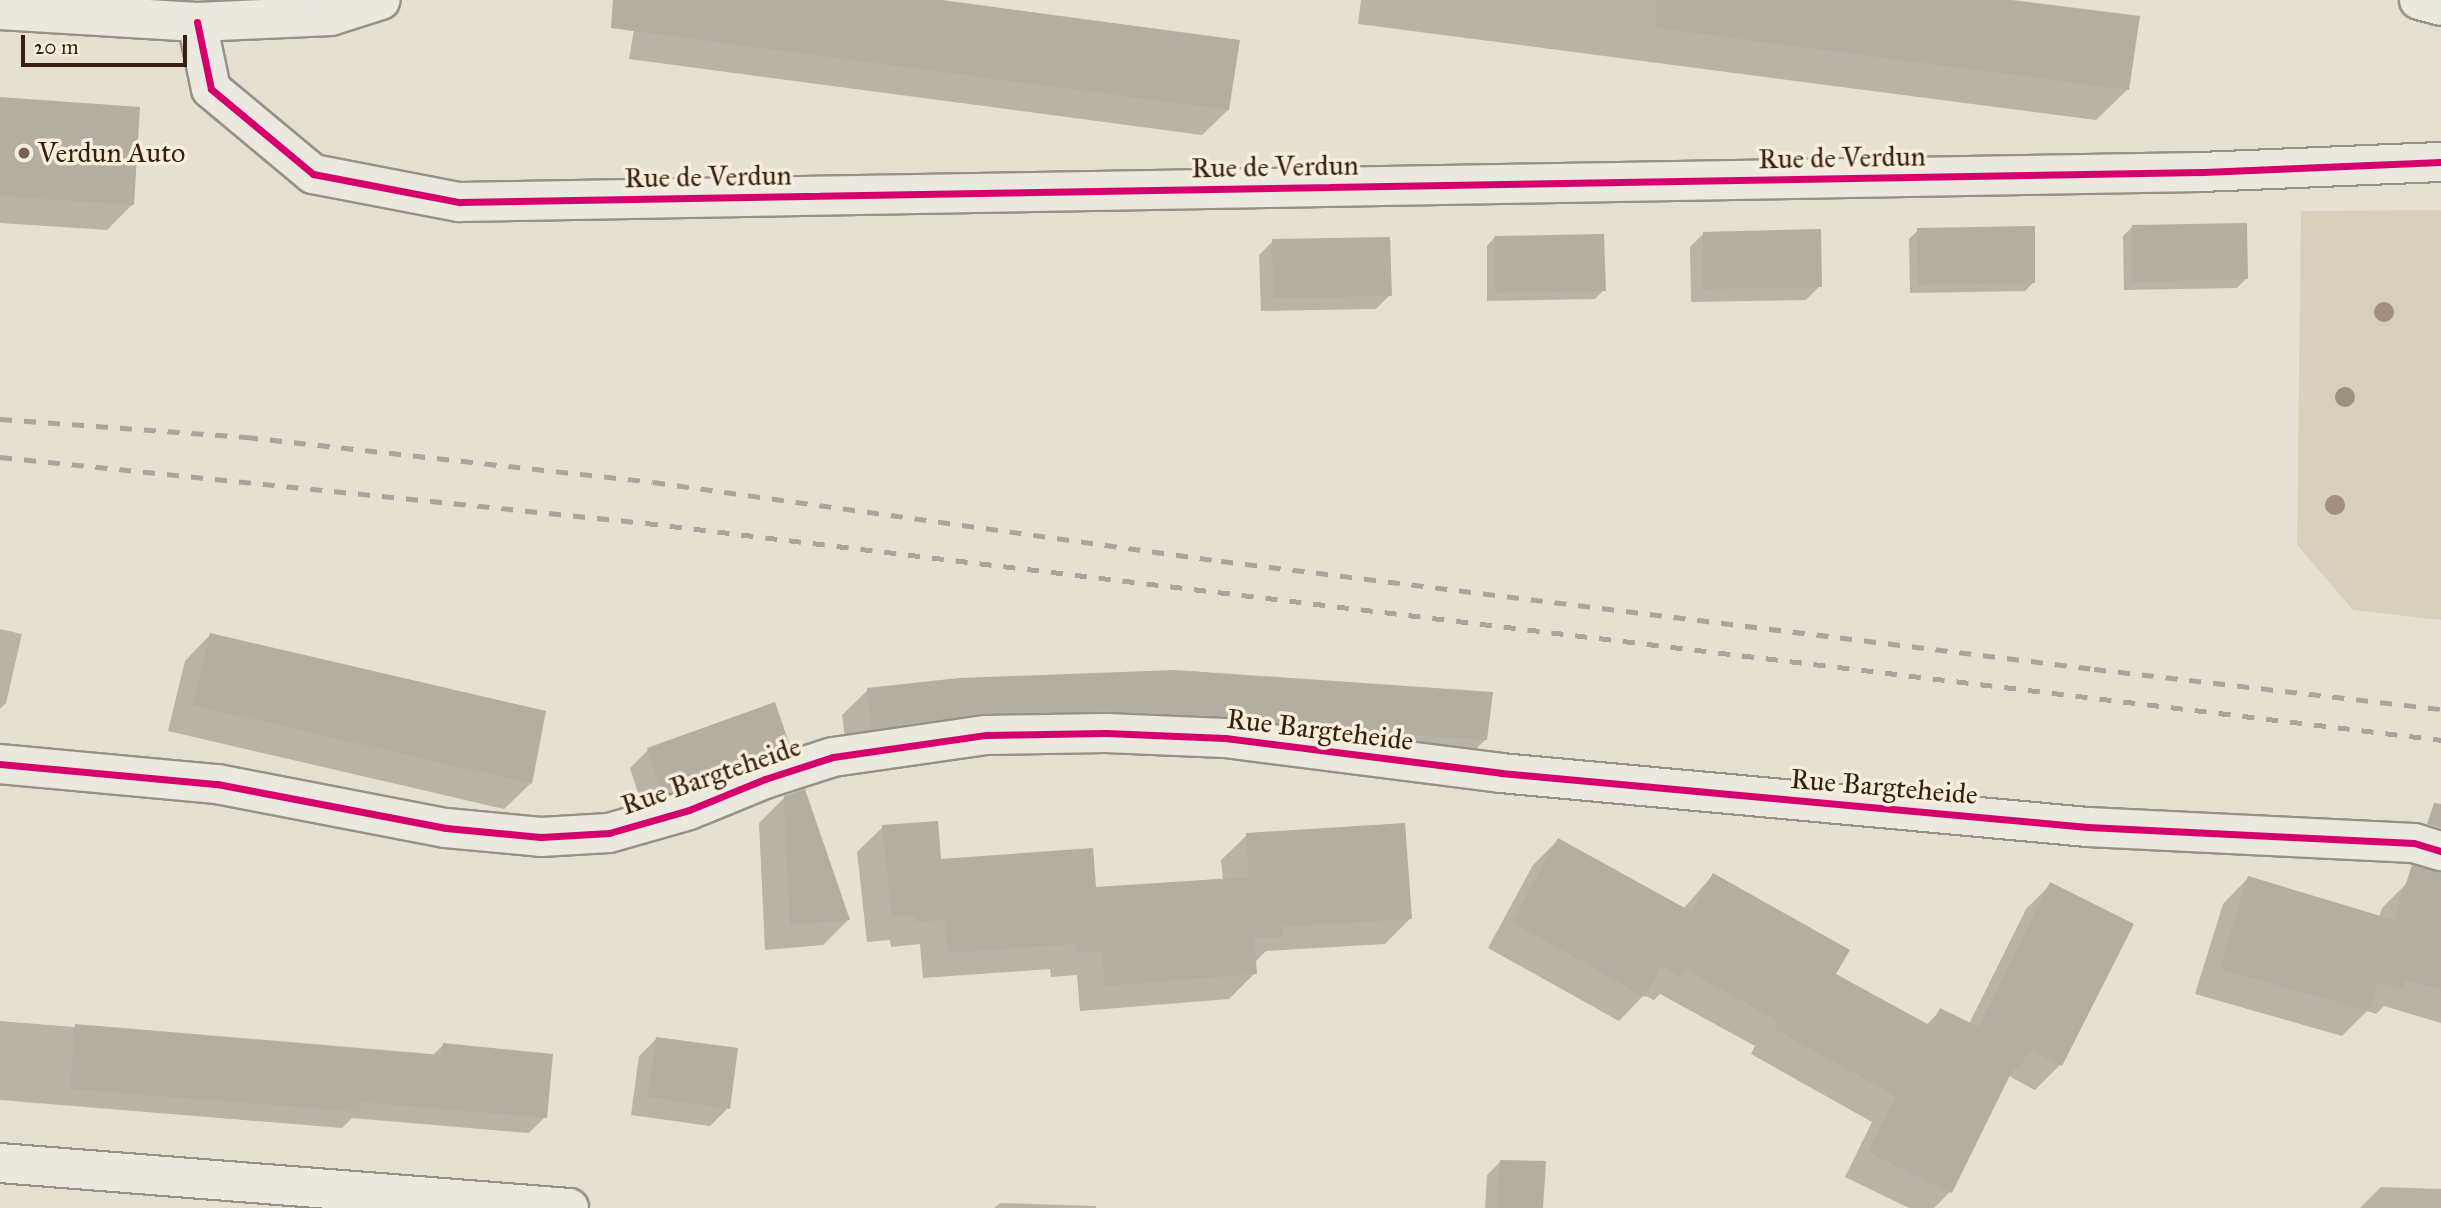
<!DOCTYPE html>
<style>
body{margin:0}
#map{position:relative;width:2441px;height:1208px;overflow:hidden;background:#e6e0d0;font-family:"IM FELL Great Primer",serif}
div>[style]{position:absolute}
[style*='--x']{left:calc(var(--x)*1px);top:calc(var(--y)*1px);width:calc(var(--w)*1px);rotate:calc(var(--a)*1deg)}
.green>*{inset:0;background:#d9d0bb}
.shadow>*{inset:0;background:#0003}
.building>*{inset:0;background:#b3ada2}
.roads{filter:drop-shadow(2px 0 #989186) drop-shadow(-2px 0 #989186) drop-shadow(0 2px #989186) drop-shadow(0 -2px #989186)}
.minor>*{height:38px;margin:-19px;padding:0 19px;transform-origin:19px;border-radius:19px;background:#ebe8e0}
.rail>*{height:5px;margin-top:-2.5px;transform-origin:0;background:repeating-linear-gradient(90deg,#aaa49c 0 12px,transparent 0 24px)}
.cycleway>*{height:7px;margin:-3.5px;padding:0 3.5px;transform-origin:3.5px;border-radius:3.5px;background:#d6006c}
.trees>*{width:20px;height:20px;margin:-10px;border-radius:50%;background:#a0917f}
.dots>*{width:19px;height:19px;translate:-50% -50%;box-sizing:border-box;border:4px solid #f4eedb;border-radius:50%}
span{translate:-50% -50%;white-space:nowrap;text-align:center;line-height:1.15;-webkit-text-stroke:7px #f4eedb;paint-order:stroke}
.poi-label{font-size:28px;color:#391f0f}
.left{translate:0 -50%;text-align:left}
.street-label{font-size:28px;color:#391f0f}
.scale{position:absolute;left:21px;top:35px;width:166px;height:32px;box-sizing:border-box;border:4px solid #391f0f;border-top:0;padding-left:9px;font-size:21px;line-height:24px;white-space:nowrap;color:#391f0f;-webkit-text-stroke:5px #f4eedb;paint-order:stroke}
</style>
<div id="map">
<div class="green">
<i style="clip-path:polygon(2441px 210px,2441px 620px,2353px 610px,2297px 545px,2301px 211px)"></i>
</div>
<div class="shadow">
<i style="clip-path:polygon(639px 0,928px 0,1228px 110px,1202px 135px,629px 59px)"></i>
<i style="clip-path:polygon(1361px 0,1998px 0,2128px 89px,2096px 120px,1358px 24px)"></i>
<i style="clip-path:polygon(0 99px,132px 205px,107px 230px,0 223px)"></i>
<i style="clip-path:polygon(2132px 227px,2246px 279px,2237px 288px,2124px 290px,2123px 236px)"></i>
<i style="clip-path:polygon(1918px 230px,2034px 282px,2025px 291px,1910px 293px,1909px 239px)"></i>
<i style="clip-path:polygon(1703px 234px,1820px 286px,1806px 300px,1691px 302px,1690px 247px)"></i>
<i style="clip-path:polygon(1495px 237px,1604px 290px,1595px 299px,1487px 301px,1487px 246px)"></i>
<i style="clip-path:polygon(1273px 241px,1390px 295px,1376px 309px,1261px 311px,1259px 255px)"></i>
<i style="clip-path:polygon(0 629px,22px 634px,6px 703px,0 709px)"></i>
<i style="clip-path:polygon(210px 635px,530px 784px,504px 809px,168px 731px,185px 661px)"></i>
<i style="clip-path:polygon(959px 679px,1486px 739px,1460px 765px,1200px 741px,847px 754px,842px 715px,868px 690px)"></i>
<i style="clip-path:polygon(788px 745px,770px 763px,643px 808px,630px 768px,648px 750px)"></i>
<i style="clip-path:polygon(785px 797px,848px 920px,823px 945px,765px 950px,759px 823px)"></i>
<i style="clip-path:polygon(883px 827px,939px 861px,1095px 889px,1223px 881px,1221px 860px,1247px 835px,1411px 918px,1385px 944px,1266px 951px,1255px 962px,1255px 973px,1229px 999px,1080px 1011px,1077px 975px,1051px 977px,1050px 969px,923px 978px,920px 944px,891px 947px,890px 940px,867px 942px,857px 852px)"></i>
<i style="clip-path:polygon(1558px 840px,1683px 909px,1713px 875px,1833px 974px,1926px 1025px,1941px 1010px,1969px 1024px,2026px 909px,2051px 884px,2060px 1065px,2035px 1090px,2009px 1076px,1951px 1191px,1934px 1208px,1909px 1208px,1845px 1177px,1872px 1122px,1751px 1054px,1755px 1046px,1660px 994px,1654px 1000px,1644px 995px,1619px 1021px,1488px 948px,1533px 865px)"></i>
<i style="clip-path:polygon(2248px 878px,2379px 917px,2382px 908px,2408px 882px,2441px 892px,2441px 1023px,2384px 1006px,2376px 1014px,2367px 1011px,2342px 1036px,2195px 994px,2223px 904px)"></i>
<i style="clip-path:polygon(0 1021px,432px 1056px,443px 1045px,545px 1117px,529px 1133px,352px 1118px,342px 1128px,0 1100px)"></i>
<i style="clip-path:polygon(657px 1038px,728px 1108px,710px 1126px,631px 1115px,639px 1056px)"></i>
<i style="clip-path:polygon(1500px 1162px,1541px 1208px,1485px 1208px,1487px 1175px)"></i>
<i style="clip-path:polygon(2381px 1187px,2441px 1189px,2441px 1208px,2360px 1208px)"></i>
<i style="clip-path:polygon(1000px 1203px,1096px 1206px,1096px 1208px,994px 1208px)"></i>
</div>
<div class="building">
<i style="clip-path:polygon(613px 0,942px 0,1240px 40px,1229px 110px,611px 28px)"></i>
<i style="clip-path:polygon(1657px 0,2012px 0,2140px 16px,2129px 90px,1655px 28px)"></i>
<i style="clip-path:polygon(0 97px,140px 107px,134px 205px,0 196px)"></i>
<i style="clip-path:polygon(2247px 223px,2248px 279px,2132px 282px,2132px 225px)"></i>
<i style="clip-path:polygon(2035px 226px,2035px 283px,1918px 285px,1917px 228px)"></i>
<i style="clip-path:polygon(1821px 229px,1822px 287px,1703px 289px,1703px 232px)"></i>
<i style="clip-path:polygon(1604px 234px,1606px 291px,1495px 293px,1495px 236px)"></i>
<i style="clip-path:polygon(1390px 237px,1392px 296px,1274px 298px,1272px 239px)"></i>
<i style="clip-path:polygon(210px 633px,546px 711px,532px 784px,193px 705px)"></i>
<i style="clip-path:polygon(1175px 670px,1493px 692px,1487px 740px,1325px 729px,1226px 716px,1107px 711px,986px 713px,872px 729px,867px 688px,959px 678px)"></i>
<i style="clip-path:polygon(775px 702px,790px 746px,661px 791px,647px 748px)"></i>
<i style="clip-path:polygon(805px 789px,850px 920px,790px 925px,784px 796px)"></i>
<i style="clip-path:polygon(2434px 803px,2441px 804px,2441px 828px,2427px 824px)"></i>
<i style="clip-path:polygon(938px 821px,941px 859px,1093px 848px,1096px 887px,1249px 877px,1246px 833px,1405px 823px,1412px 919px,1282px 927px,1283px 937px,1254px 938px,1257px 974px,1105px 986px,1102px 951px,1076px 953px,1075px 944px,948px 953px,945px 920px,916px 922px,915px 915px,892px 917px,882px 825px)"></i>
<i style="clip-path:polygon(1558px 838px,1692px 912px,1713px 873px,1850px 950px,1836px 974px,1931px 1026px,1940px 1008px,1979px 1027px,2050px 882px,2134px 924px,2062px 1066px,2030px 1050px,2019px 1069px,2014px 1067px,1952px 1193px,1868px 1152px,1896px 1096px,1775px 1029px,1778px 1021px,1685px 969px,1680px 976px,1661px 966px,1645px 997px,1512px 922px)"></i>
<i style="clip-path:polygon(2412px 865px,2441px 872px,2441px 990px,2406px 980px,2403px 989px,2378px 982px,2369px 1011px,2220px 969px,2248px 876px,2394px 920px)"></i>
<i style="clip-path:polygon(75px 1024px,442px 1055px,443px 1043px,553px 1054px,547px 1118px,361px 1102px,360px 1112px,70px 1089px)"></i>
<i style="clip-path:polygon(656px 1037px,738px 1048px,730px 1109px,648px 1097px)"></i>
<i style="clip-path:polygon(1500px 1160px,1546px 1161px,1543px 1208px,1497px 1208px)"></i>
</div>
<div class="roads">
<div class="minor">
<i style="--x:2419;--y:0;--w:23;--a:15"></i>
<i style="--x:0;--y:10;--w:197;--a:3.5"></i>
<i style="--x:197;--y:22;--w:134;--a:-2.6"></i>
<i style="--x:331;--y:16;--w:52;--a:-17.7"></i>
<i style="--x:197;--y:22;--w:68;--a:78.2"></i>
<i style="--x:211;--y:89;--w:133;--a:39.8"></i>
<i style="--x:313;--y:174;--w:149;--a:10.9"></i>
<i style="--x:459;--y:202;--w:1742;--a:-0.99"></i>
<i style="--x:2201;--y:172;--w:240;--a:-2.4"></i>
<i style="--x:0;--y:764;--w:218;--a:5.3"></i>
<i style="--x:217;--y:784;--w:233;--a:10.9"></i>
<i style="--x:446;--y:828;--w:95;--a:5.4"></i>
<i style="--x:541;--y:837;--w:68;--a:-3.4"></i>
<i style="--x:609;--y:833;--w:83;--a:-16"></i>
<i style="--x:689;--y:810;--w:82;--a:-22.2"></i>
<i style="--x:765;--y:779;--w:71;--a:-17.9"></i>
<i style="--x:833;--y:757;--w:155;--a:-8.2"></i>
<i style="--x:986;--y:735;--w:120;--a:-1"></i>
<i style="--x:1106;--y:733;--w:119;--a:2.4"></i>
<i style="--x:1225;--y:738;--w:278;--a:7.2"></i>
<i style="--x:1501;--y:773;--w:589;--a:5.26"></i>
<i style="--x:2088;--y:827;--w:326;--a:2.8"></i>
<i style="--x:2414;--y:843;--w:28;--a:17"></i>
<i style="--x:0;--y:1163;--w:571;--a:4.52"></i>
</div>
</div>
<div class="rail">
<i style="--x:0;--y:419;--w:247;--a:4.2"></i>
<i style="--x:246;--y:437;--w:409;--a:6.3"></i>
<i style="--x:653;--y:482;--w:573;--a:7.92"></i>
<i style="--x:1221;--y:561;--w:880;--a:7.05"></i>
<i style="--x:2094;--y:669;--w:349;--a:6.6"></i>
<i style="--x:0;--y:457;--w:649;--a:5.83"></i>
<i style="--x:646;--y:523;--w:1808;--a:6.89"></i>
</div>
<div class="cycleway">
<i style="--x:197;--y:22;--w:68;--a:78.2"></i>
<i style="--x:211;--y:89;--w:133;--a:39.8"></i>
<i style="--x:313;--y:174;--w:149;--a:10.9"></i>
<i style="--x:459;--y:202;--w:1742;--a:-0.99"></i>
<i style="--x:2201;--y:172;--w:240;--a:-2.4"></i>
<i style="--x:0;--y:764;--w:218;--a:5.3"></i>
<i style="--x:217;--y:784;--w:233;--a:10.9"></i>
<i style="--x:446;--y:828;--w:95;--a:5.4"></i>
<i style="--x:541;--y:837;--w:68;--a:-3.4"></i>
<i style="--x:609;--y:833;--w:83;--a:-16"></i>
<i style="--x:689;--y:810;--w:82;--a:-22.2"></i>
<i style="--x:765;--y:779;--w:71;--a:-17.9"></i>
<i style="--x:833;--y:757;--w:155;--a:-8.2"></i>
<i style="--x:986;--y:735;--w:120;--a:-1"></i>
<i style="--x:1106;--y:733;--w:119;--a:2.4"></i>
<i style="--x:1225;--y:738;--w:278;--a:7.2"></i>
<i style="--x:1501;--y:773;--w:589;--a:5.26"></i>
<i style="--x:2088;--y:827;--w:326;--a:2.8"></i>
<i style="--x:2414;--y:843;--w:28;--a:17"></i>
</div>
<div class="trees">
<i style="left:2384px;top:312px"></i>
<i style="left:2345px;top:397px"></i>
<i style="left:2335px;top:505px"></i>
</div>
<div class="dots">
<i style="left:24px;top:153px;background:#766353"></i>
</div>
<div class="poi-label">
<span class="left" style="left:38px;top:153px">Verdun Auto</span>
</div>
<div class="street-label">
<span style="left:1842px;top:158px;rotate:-1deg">Rue de Verdun</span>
<span style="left:1275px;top:167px;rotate:-1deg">Rue de Verdun</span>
<span style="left:708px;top:177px;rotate:-1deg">Rue de Verdun</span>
<span style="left:1320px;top:730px;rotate:7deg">Rue Bargteheide</span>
<span style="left:711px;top:776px;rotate:-19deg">Rue Bargteheide</span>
<span style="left:1884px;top:787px;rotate:5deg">Rue Bargteheide</span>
</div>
<div class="scale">20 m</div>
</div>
